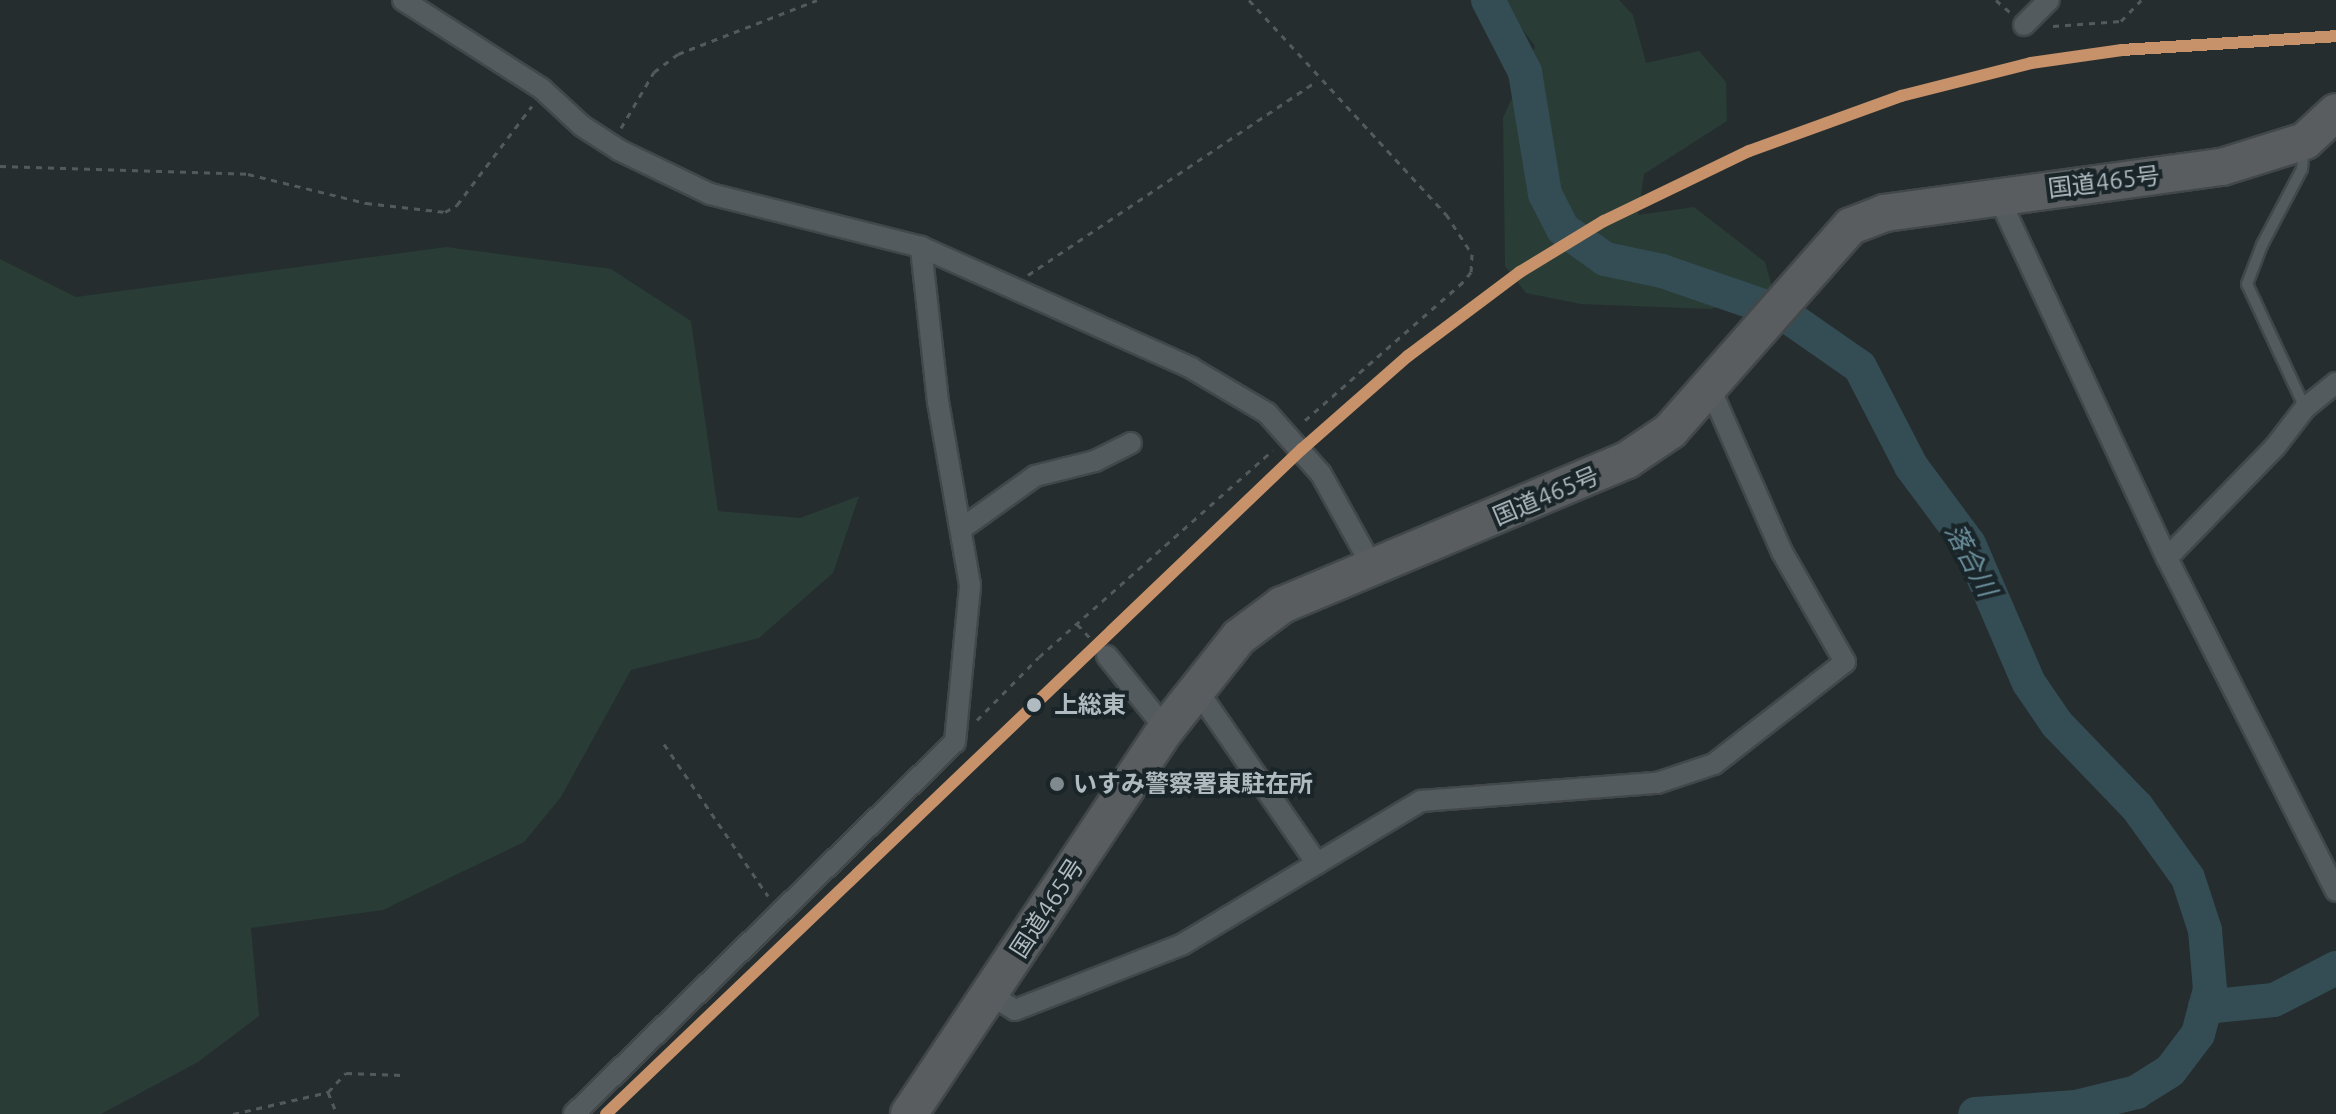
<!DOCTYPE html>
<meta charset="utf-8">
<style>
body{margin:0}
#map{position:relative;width:2336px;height:1114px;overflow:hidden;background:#252d2f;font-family:Ubuntu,"Noto Sans JP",sans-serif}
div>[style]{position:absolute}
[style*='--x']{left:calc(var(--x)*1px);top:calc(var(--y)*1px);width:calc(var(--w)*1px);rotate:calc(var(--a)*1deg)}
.green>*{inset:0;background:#293c36}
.river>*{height:34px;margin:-17px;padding:0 17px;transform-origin:17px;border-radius:17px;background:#344d55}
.path>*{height:3px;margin-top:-1.5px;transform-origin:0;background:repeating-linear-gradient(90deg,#545a5c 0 6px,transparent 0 12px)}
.roads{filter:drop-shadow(2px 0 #42484a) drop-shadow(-2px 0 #42484a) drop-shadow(0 2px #42484a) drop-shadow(0 -2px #42484a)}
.lane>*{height:10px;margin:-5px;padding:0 5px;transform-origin:5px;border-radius:5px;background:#545b5e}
.street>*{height:20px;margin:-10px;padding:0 10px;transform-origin:10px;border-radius:10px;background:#545b5e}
.highway>*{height:36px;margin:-18px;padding:0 18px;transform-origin:18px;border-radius:18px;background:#595d5f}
.rail-1>*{height:12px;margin:-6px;padding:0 6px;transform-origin:6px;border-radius:6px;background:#c7916a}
.dots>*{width:22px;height:22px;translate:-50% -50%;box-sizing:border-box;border:4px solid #1a2529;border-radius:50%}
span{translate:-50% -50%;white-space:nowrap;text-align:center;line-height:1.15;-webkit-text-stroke:8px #1a2529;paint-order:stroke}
.street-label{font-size:24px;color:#afbbc1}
.stop-label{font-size:24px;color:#afbbc1;font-weight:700}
.left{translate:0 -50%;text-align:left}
.poi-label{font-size:24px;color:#afbbc1;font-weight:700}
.water-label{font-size:26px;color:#6b909d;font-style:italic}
</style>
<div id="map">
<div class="green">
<i style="clip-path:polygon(1500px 0,1619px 0,1633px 15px,1646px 63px,1699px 51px,1726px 82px,1727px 121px,1644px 174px,1638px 215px,1694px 207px,1765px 262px,1773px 291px,1711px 309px,1581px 304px,1526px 293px,1505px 266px,1503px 118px,1535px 46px)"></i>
<i style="clip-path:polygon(446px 247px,611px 269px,691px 321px,718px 511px,800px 518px,859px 496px,833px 573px,759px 638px,631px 670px,561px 797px,524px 842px,383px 910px,251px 928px,259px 1016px,198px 1062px,101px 1114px,0 1114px,0 259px,76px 297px)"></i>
</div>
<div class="river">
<i style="--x:1488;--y:0;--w:81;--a:62.8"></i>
<i style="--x:1525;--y:72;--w:124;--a:80.7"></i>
<i style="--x:1545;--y:194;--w:39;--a:63"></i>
<i style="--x:1563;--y:229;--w:52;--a:35.5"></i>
<i style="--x:1605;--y:259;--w:58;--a:11.9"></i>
<i style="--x:1662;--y:271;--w:126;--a:19"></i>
<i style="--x:1781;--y:312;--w:96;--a:34.8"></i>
<i style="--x:1860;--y:367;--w:111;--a:62.7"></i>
<i style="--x:1911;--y:466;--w:97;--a:53.4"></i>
<i style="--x:1969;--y:544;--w:151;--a:66.7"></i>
<i style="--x:2029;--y:683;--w:50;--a:55.7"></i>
<i style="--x:2057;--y:724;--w:115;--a:46.1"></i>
<i style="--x:2137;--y:807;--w:87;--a:54.3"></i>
<i style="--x:2188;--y:878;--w:55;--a:71.9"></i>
<i style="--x:2205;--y:930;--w:59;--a:85.2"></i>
<i style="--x:2210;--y:989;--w:47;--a:104.9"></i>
<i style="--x:2198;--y:1034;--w:46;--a:127.1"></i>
<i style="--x:2170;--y:1071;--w:39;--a:148"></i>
<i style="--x:2137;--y:1092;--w:63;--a:166.2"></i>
<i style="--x:2076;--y:1107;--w:101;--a:176"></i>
<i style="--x:2205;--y:1007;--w:69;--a:-5.8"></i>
<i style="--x:2274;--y:1000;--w:70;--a:-27.3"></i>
</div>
<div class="path">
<i style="--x:1249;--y:0;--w:291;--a:47.4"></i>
<i style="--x:1446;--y:214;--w:48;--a:57"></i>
<i style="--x:1472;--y:254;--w:18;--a:93"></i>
<i style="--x:1471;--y:272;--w:13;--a:129"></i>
<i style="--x:1463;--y:282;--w:214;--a:138.8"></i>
<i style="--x:1996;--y:0;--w:20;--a:41"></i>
<i style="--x:2053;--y:26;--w:68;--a:-4.2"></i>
<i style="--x:2121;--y:21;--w:29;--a:-46"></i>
<i style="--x:621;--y:128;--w:65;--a:-59.5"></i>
<i style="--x:654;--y:72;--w:30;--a:-37"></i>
<i style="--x:678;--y:54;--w:149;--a:-21.2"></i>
<i style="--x:0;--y:166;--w:248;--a:1.8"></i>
<i style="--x:248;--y:174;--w:122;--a:13.8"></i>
<i style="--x:366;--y:203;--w:80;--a:6.5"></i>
<i style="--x:445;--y:212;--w:14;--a:-30"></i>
<i style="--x:457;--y:205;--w:124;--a:-52.9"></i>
<i style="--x:1028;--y:275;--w:348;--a:-33.9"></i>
<i style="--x:1077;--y:624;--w:23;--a:47"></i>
<i style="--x:977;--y:720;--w:88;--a:-45.5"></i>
<i style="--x:1039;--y:657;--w:312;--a:-41.5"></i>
<i style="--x:664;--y:744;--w:184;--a:55.6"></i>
<i style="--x:328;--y:1092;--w:24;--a:68"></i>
<i style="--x:233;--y:1114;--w:98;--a:-13"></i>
<i style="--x:328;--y:1092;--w:26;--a:-47"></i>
<i style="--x:346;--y:1073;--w:57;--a:2"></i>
</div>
<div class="roads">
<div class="lane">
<i style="--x:2304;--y:147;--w:22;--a:95"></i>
<i style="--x:2302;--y:169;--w:86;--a:117.8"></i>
<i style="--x:2262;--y:245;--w:42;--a:111"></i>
<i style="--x:2247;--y:284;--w:137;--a:64.9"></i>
</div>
<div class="street">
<i style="--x:403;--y:0;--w:165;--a:32.6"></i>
<i style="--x:542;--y:89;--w:54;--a:42.8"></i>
<i style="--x:582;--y:126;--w:44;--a:33"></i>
<i style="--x:619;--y:150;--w:101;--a:25.8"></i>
<i style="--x:710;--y:194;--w:218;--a:14.1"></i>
<i style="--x:921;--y:247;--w:296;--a:24.1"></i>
<i style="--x:1191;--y:368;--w:88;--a:30.6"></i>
<i style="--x:1267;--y:413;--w:81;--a:48.5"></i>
<i style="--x:1321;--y:474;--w:107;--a:61"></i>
<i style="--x:2024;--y:25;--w:35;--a:-45"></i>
<i style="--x:1998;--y:196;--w:400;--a:65"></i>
<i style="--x:2167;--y:558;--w:373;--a:63.1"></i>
<i style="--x:961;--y:529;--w:91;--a:-35.6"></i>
<i style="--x:1035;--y:476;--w:62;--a:-14"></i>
<i style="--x:1095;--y:461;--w:40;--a:-26.6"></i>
<i style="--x:2167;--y:558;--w:155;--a:-45.8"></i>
<i style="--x:2275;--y:447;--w:49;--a:-52.4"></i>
<i style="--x:2305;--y:408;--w:40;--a:-39"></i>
<i style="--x:1107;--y:656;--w:94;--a:51.1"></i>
<i style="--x:1197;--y:690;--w:211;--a:55.3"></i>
<i style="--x:991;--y:995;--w:28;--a:32"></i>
<i style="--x:1015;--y:1010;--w:180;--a:-21.4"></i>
<i style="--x:1183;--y:944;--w:278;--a:-31"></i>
<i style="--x:1421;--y:801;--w:237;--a:-4.4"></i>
<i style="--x:1657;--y:783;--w:60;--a:-18.4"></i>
<i style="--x:1714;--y:764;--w:166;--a:-37.9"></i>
<i style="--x:1845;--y:662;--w:127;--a:-119.8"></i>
<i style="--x:1782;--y:552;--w:179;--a:-113.7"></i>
<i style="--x:574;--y:1114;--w:532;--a:-44.32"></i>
<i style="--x:955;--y:742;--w:158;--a:-84.5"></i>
<i style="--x:970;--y:585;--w:186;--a:-99.9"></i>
<i style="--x:938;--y:402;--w:156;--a:-96.3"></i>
</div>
<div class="highway">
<i style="--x:909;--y:1114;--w:463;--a:-56.3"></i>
<i style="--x:1166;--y:729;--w:117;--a:-51.6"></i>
<i style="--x:1239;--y:637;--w:54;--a:-36.7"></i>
<i style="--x:1282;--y:605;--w:374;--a:-22.8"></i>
<i style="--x:1627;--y:460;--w:52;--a:-34"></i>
<i style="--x:1670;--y:431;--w:273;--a:-48.6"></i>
<i style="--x:1851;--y:226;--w:36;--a:-21"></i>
<i style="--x:1885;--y:213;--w:340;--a:-7.8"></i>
<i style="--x:2222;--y:167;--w:87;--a:-17.4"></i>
<i style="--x:2305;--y:141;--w:42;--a:-43.1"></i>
</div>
</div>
<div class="rail-1">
<i style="--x:606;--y:1114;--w:963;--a:-43.7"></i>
<i style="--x:1302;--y:449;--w:141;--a:-41.3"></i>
<i style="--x:1408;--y:356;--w:140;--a:-36.9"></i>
<i style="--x:1520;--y:272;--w:98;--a:-31.3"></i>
<i style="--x:1604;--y:221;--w:161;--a:-25.8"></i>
<i style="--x:1749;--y:151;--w:162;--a:-19.9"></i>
<i style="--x:1901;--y:96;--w:134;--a:-14.2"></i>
<i style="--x:2031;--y:63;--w:92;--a:-8.1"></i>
<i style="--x:2122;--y:50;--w:214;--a:-3.7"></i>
</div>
<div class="dots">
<i style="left:1034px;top:705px;background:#afbbc1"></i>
<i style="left:1057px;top:784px;background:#7f898e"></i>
</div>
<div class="street-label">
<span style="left:2104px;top:182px;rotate:-7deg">国道465号</span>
<span style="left:1546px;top:496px;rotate:-23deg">国道465号</span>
<span style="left:1047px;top:908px;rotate:-57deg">国道465号</span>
</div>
<div class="stop-label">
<span class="left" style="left:1054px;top:705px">上総東</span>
</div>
<div class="poi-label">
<span class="left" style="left:1073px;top:784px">いすみ警察署東駐在所</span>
</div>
<div class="water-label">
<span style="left:1971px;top:560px;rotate:62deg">落合川</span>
</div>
</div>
